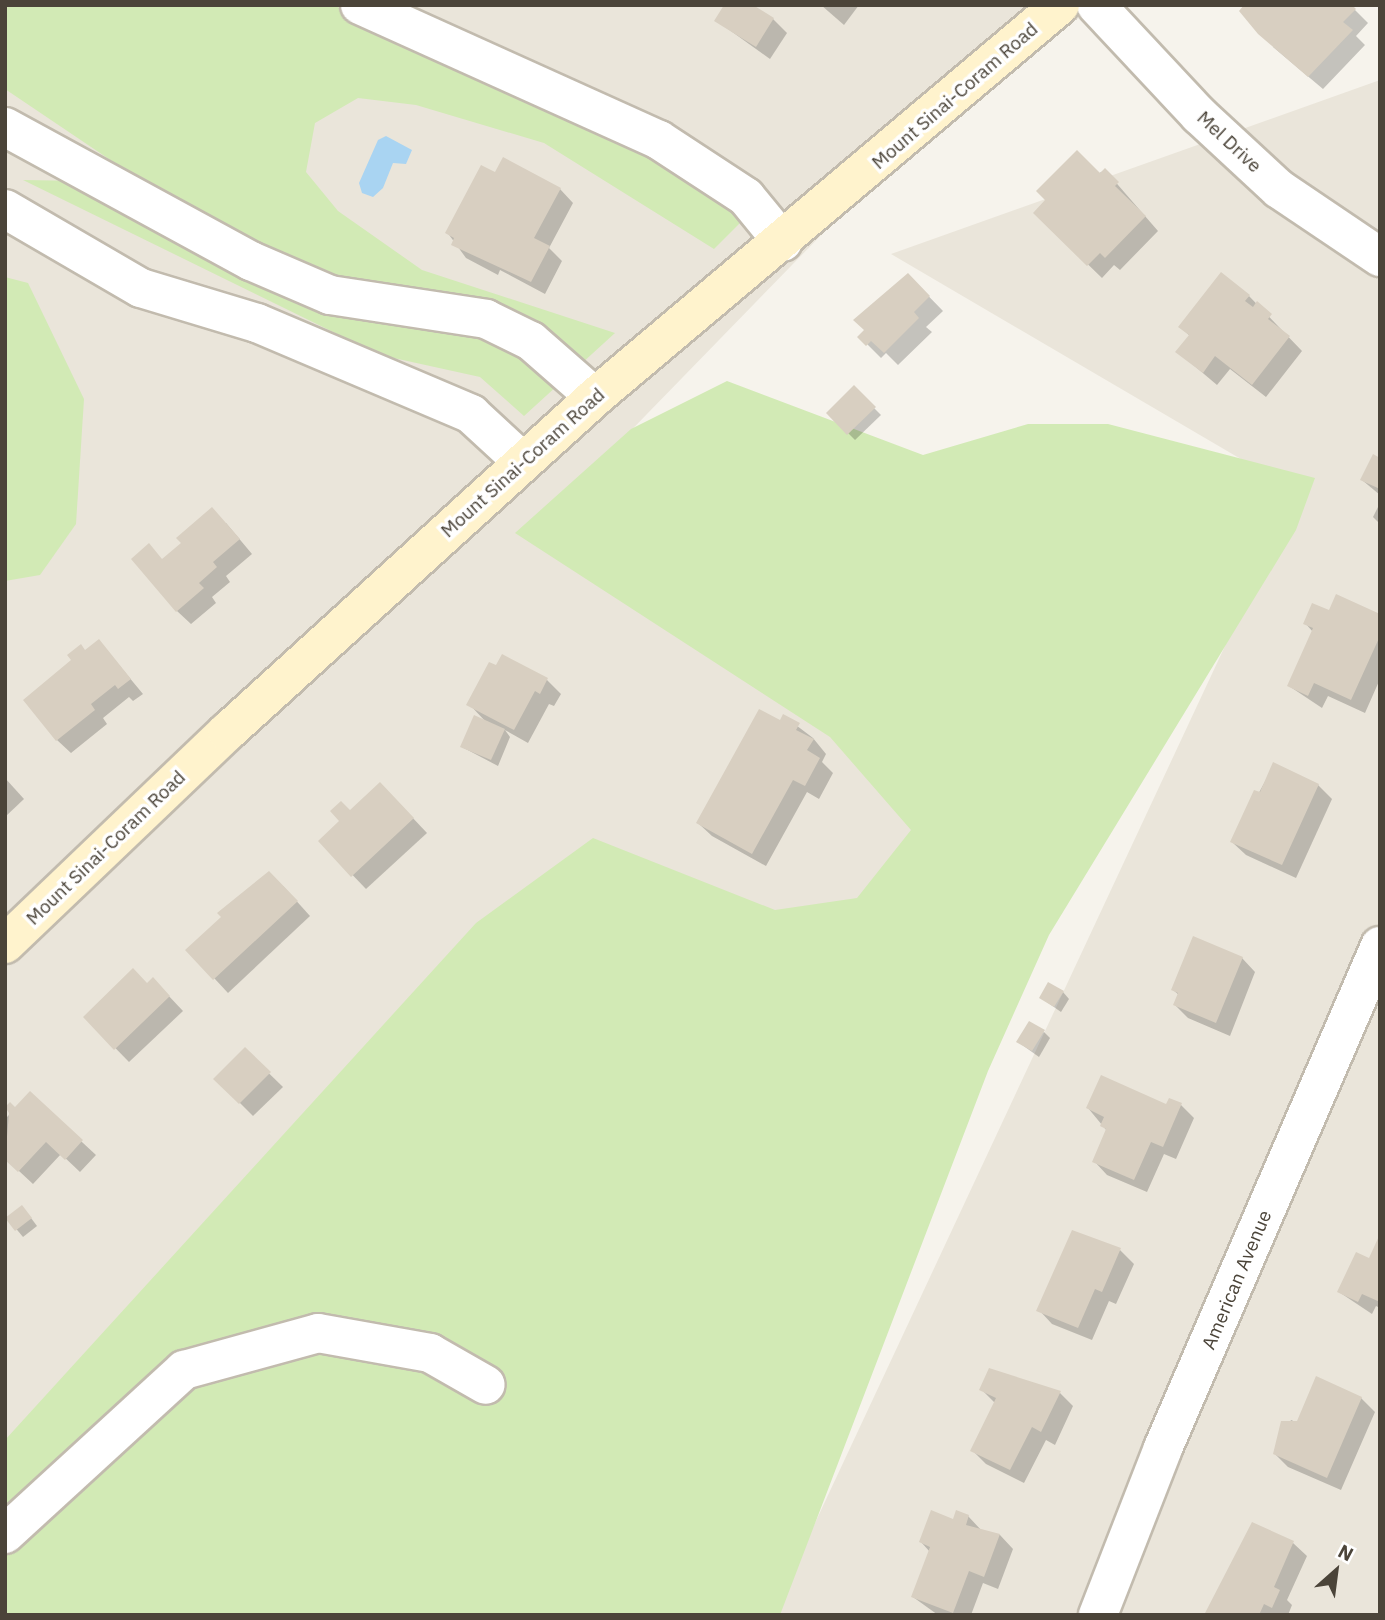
<!DOCTYPE html>
<style>
body{margin:0}
#map{position:relative;width:1385px;height:1620px;overflow:hidden;background:#f6f3ec;font-family:"IBM Plex Sans",sans-serif}
div>[style]{position:absolute}
[style*='--x']{left:calc(var(--x)*1px);top:calc(var(--y)*1px);width:calc(var(--w)*1px);rotate:calc(var(--a)*1deg)}
.residential>*{inset:0;background:#eae5da}
.green>*{inset:0;background:#d2eab5}
.water>*{inset:0;background:#a9d4f2}
.shadow>*{inset:0;background:#0003}
.building>*{inset:0;background:#d8cfc1}
.roads{filter:drop-shadow(2px 0 #c2bbae) drop-shadow(-2px 0 #c2bbae) drop-shadow(0 2px #c2bbae) drop-shadow(0 -2px #c2bbae)}
.minor>*{height:38px;margin:-19px;padding:0 19px;transform-origin:19px;border-radius:19px;background:#fff}
.secondary>*{height:38px;margin:-19px;padding:0 19px;transform-origin:19px;border-radius:19px;background:#fff3cd}
span{translate:-50% -50%;white-space:nowrap;text-align:center;line-height:1.15;-webkit-text-stroke:7px #fff;paint-order:stroke}
.street-label{font-size:19px;color:#4b4439}
.frame{position:absolute;inset:0;border:7px solid #4b4439;pointer-events:none}
.north{position:absolute;left:1301px;top:1536px;width:70px;height:70px;-webkit-text-stroke:5px #fff;paint-order:stroke;rotate:28deg;font-size:19px;font-weight:700;line-height:28px;text-align:center;color:#4b4439}
.north::after{content:'';display:block;margin:auto;width:24px;height:32px;background:#4b4439;clip-path:polygon(50% 0,100% 100%,50% 72%,0 100%)}
</style>
<div id="map">
<div class="residential">
<i style="clip-path:polygon(5px 5px,1045px 5px,539px 525px,1059px 802px,5px 1515px)"></i>
<i style="clip-path:polygon(1380px 80px,1380px 1615px,772px 1615px,1297px 492px,891px 254px)"></i>
</div>
<div class="green">
<i style="clip-path:polygon(5px 5px,333px 5px,564px 107px,747px 216px,714px 249px,544px 143px,416px 105px,358px 98px,315px 123px,306px 172px,338px 211px,422px 270px,615px 333px,524px 416px,480px 377px,380px 355px,23px 180px,143px 182px,5px 89px)"></i>
<i style="clip-path:polygon(5px 277px,28px 283px,84px 399px,76px 524px,40px 575px,5px 581px)"></i>
<i style="clip-path:polygon(727px 381px,923px 455px,1028px 424px,1108px 424px,1315px 478px,1296px 530px,1049px 935px,988px 1071px,780px 1615px,5px 1615px,5px 1440px,476px 923px,593px 838px,775px 910px,857px 898px,911px 830px,830px 737px,515px 533px,631px 429px)"></i>
</div>
<div class="water">
<i style="clip-path:polygon(386px 136px,412px 150px,406px 164px,393px 163px,383px 188px,373px 197px,362px 193px,359px 183px,378px 140px)"></i>
</div>
<div class="shadow">
<i style="clip-path:polygon(821px 5px,859px 5px,844px 25px)"></i>
<i style="clip-path:polygon(1350px 5px,1368px 23px,1356px 36px,1365px 45px,1323px 89px,1273px 47px)"></i>
<i style="clip-path:polygon(773px 19px,787px 33px,770px 59px,717px 21px)"></i>
<i style="clip-path:polygon(1105px 170px,1158px 231px,1120px 270px,1114px 265px,1102px 278px,1035px 213px,1048px 200px)"></i>
<i style="clip-path:polygon(496px 175px,560px 189px,573px 203px,549px 248px,562px 261px,545px 294px,500px 270px,498px 275px,466px 258px,447px 232px)"></i>
<i style="clip-path:polygon(908px 275px,943px 311px,926px 327px,932px 332px,898px 365px,886px 353px,881px 358px,860px 337px)"></i>
<i style="clip-path:polygon(1249px 296px,1302px 351px,1266px 397px,1230px 369px,1217px 385px,1178px 352px,1190px 336px,1180px 327px)"></i>
<i style="clip-path:polygon(854px 388px,881px 415px,855px 440px,828px 413px)"></i>
<i style="clip-path:polygon(1380px 460px,1380px 495px,1362px 480px)"></i>
<i style="clip-path:polygon(1380px 503px,1380px 524px,1373px 517px)"></i>
<i style="clip-path:polygon(226px 523px,252px 554px,226px 576px,230px 582px,212px 597px,216px 603px,191px 624px,177px 611px,163px 560px)"></i>
<i style="clip-path:polygon(1330px 613px,1380px 616px,1380px 679px,1365px 713px,1328px 696px,1322px 708px,1289px 686px,1313px 632px,1305px 623px)"></i>
<i style="clip-path:polygon(99px 641px,143px 694px,133px 701px,129px 697px,103px 718px,107px 724px,71px 753px,57px 740px,74px 661px)"></i>
<i style="clip-path:polygon(503px 656px,547px 680px,561px 694px,554px 706px,549px 704px,528px 743px,505px 730px,510px 737px,498px 766px,462px 747px,486px 722px,469px 704px)"></i>
<i style="clip-path:polygon(784px 716px,813px 738px,826px 754px,822px 762px,833px 773px,819px 799px,807px 792px,766px 866px,712px 836px,698px 823px)"></i>
<i style="clip-path:polygon(1274px 765px,1318px 785px,1332px 799px,1296px 878px,1246px 855px,1232px 842px)"></i>
<i style="clip-path:polygon(5px 778px,24px 799px,5px 817px)"></i>
<i style="clip-path:polygon(394px 798px,427px 833px,366px 889px,320px 841px,350px 812px)"></i>
<i style="clip-path:polygon(283px 886px,310px 916px,228px 993px,188px 950px)"></i>
<i style="clip-path:polygon(1242px 958px,1255px 972px,1230px 1036px,1188px 1018px,1175px 1005px,1179px 995px,1173px 990px)"></i>
<i style="clip-path:polygon(148px 985px,166px 993px,183px 1011px,129px 1062px,85px 1017px)"></i>
<i style="clip-path:polygon(1063px 992px,1069px 999px,1061px 1012px,1041px 998px)"></i>
<i style="clip-path:polygon(1044px 1032px,1050px 1038px,1039px 1057px,1018px 1042px)"></i>
<i style="clip-path:polygon(245px 1050px,283px 1087px,253px 1116px,216px 1079px)"></i>
<i style="clip-path:polygon(30px 1094px,96px 1155px,80px 1172px,61px 1154px,33px 1184px,5px 1158px,5px 1119px)"></i>
<i style="clip-path:polygon(1181px 1105px,1194px 1118px,1176px 1159px,1164px 1154px,1147px 1192px,1107px 1175px,1094px 1161px,1107px 1131px,1088px 1108px)"></i>
<i style="clip-path:polygon(28px 1214px,37px 1226px,23px 1237px,8px 1219px)"></i>
<i style="clip-path:polygon(1380px 1238px,1380px 1308px,1376px 1306px,1372px 1314px,1339px 1292px,1369px 1261px)"></i>
<i style="clip-path:polygon(1120px 1250px,1134px 1264px,1116px 1304px,1109px 1301px,1092px 1340px,1052px 1324px,1039px 1310px)"></i>
<i style="clip-path:polygon(981px 1389px,1060px 1393px,1073px 1406px,1055px 1445px,1046px 1440px,1024px 1483px,986px 1464px,972px 1450px,995px 1403px)"></i>
<i style="clip-path:polygon(1361px 1398px,1375px 1412px,1341px 1490px,1288px 1467px,1275px 1454px,1291px 1420px,1298px 1423px)"></i>
<i style="clip-path:polygon(968px 1516px,982px 1531px,1000px 1535px,1013px 1549px,998px 1589px,983px 1583px,971px 1615px,938px 1615px,913px 1597px,930px 1552px,921px 1542px)"></i>
<i style="clip-path:polygon(1253px 1524px,1293px 1543px,1307px 1556px,1287px 1600px,1292px 1605px,1288px 1615px,1206px 1615px)"></i>
</div>
<div class="building">
<i style="clip-path:polygon(724px 5px,753px 5px,774px 18px,756px 47px,714px 21px)"></i>
<i style="clip-path:polygon(1244px 5px,1352px 5px,1356px 9px,1343px 22px,1353px 30px,1308px 77px,1258px 34px,1239px 11px)"></i>
<i style="clip-path:polygon(1077px 150px,1100px 173px,1105px 168px,1119px 182px,1115px 186px,1146px 216px,1105px 258px,1100px 253px,1087px 266px,1033px 213px,1045px 200px,1036px 191px)"></i>
<i style="clip-path:polygon(503px 157px,561px 188px,534px 238px,550px 246px,531px 282px,451px 245px,454px 238px,445px 233px,481px 165px,495px 172px)"></i>
<i style="clip-path:polygon(1221px 272px,1250px 295px,1245px 301px,1253px 307px,1257px 301px,1272px 314px,1268px 319px,1290px 336px,1252px 385px,1215px 356px,1203px 373px,1175px 352px,1189px 335px,1178px 327px)"></i>
<i style="clip-path:polygon(908px 273px,930px 296px,914px 312px,919px 318px,884px 353px,871px 341px,866px 346px,857px 337px,864px 330px,853px 320px)"></i>
<i style="clip-path:polygon(854px 385px,876px 407px,847px 435px,826px 413px)"></i>
<i style="clip-path:polygon(1373px 454px,1380px 458px,1380px 489px,1360px 480px)"></i>
<i style="clip-path:polygon(212px 507px,240px 539px,213px 562px,217px 567px,199px 583px,204px 588px,176px 612px,131px 559px,149px 543px,162px 559px,181px 543px,176px 538px)"></i>
<i style="clip-path:polygon(1336px 594px,1380px 614px,1380px 636px,1351px 700px,1314px 683px,1308px 696px,1287px 686px,1313px 628px,1303px 624px,1312px 603px,1329px 610px)"></i>
<i style="clip-path:polygon(99px 639px,131px 679px,118px 689px,115px 685px,91px 704px,95px 710px,56px 741px,23px 700px,71px 660px,67px 655px,81px 644px,85px 650px)"></i>
<i style="clip-path:polygon(502px 654px,548px 678px,540px 694px,535px 691px,514px 730px,466px 705px,489px 662px,496px 665px)"></i>
<i style="clip-path:polygon(759px 709px,780px 720px,783px 714px,800px 723px,796px 730px,814px 739px,807px 750px,820px 758px,805px 786px,793px 780px,752px 854px,696px 823px)"></i>
<i style="clip-path:polygon(474px 715px,505px 729px,491px 760px,460px 747px)"></i>
<i style="clip-path:polygon(1273px 762px,1319px 784px,1282px 865px,1230px 842px,1254px 790px,1260px 792px)"></i>
<i style="clip-path:polygon(380px 782px,414px 818px,351px 877px,318px 841px,339px 821px,330px 811px,341px 801px,350px 810px)"></i>
<i style="clip-path:polygon(269px 871px,298px 901px,213px 980px,185px 950px,221px 917px,217px 913px)"></i>
<i style="clip-path:polygon(1193px 936px,1243px 957px,1216px 1023px,1173px 1005px,1178px 993px,1171px 990px)"></i>
<i style="clip-path:polygon(133px 968px,147px 983px,153px 977px,170px 996px,114px 1050px,83px 1017px)"></i>
<i style="clip-path:polygon(1048px 982px,1064px 991px,1054px 1007px,1039px 998px)"></i>
<i style="clip-path:polygon(1029px 1021px,1045px 1030px,1032px 1051px,1016px 1042px)"></i>
<i style="clip-path:polygon(245px 1047px,271px 1072px,239px 1104px,213px 1079px)"></i>
<i style="clip-path:polygon(1101px 1075px,1166px 1104px,1169px 1098px,1182px 1103px,1163px 1147px,1151px 1142px,1134px 1180px,1092px 1162px,1106px 1129px,1100px 1126px,1104px 1117px,1086px 1108px)"></i>
<i style="clip-path:polygon(30px 1091px,83px 1140px,65px 1160px,46px 1142px,18px 1172px,5px 1160px,9px 1113px,5px 1107px,10px 1102px,15px 1107px)"></i>
<i style="clip-path:polygon(22px 1205px,32px 1218px,15px 1231px,5px 1218px)"></i>
<i style="clip-path:polygon(1072px 1230px,1121px 1248px,1102px 1292px,1095px 1289px,1078px 1328px,1036px 1311px)"></i>
<i style="clip-path:polygon(1380px 1234px,1380px 1302px,1362px 1294px,1358px 1302px,1337px 1292px,1356px 1252px,1369px 1258px)"></i>
<i style="clip-path:polygon(989px 1368px,1061px 1391px,1041px 1432px,1032px 1427px,1010px 1470px,970px 1451px,996px 1398px,979px 1390px)"></i>
<i style="clip-path:polygon(1316px 1376px,1362px 1397px,1327px 1478px,1273px 1454px,1281px 1421px,1297px 1421px)"></i>
<i style="clip-path:polygon(931px 1510px,953px 1519px,956px 1510px,969px 1515px,966px 1525px,1000px 1534px,984px 1577px,969px 1571px,953px 1613px,911px 1597px,930px 1547px,919px 1542px)"></i>
<i style="clip-path:polygon(1252px 1522px,1294px 1541px,1274px 1587px,1280px 1590px,1272px 1608px,1264px 1604px,1259px 1615px,1204px 1615px)"></i>
</div>
<div class="roads">
<div class="minor">
<i style="--x:360;--y:5;--w:328;--a:24.3"></i>
<i style="--x:659;--y:140;--w:104;--a:33.2"></i>
<i style="--x:746;--y:197;--w:58;--a:50.6"></i>
<i style="--x:1096;--y:5;--w:151;--a:46.9"></i>
<i style="--x:1199;--y:115;--w:109;--a:42.8"></i>
<i style="--x:1279;--y:189;--w:122;--a:34"></i>
<i style="--x:5;--y:127;--w:280;--a:28.6"></i>
<i style="--x:251;--y:261;--w:86;--a:23.3"></i>
<i style="--x:330;--y:295;--w:158;--a:8.7"></i>
<i style="--x:486;--y:319;--w:50;--a:26.1"></i>
<i style="--x:531;--y:341;--w:85;--a:41.2"></i>
<i style="--x:5;--y:209;--w:157;--a:30.2"></i>
<i style="--x:141;--y:288;--w:121;--a:16.8"></i>
<i style="--x:257;--y:323;--w:233;--a:23"></i>
<i style="--x:471;--y:414;--w:71;--a:42.7"></i>
<i style="--x:5;--y:1534;--w:243;--a:-42.5"></i>
<i style="--x:184;--y:1370;--w:139;--a:-15.4"></i>
<i style="--x:318;--y:1333;--w:114;--a:10.1"></i>
<i style="--x:430;--y:1353;--w:64;--a:29.7"></i>
<i style="--x:1098;--y:1615;--w:179;--a:-68.7"></i>
<i style="--x:1163;--y:1448;--w:547;--a:-66.62"></i>
</div>
<div class="secondary">
<i style="--x:5;--y:944;--w:307;--a:-43.7"></i>
<i style="--x:227;--y:732;--w:498;--a:-42.3"></i>
<i style="--x:595;--y:397;--w:608;--a:-40.13"></i>
</div>
</div>
<div class="street-label">
<span style="left:955px;top:96px;rotate:-41deg">Mount Sinai-Coram Road</span>
<span style="left:1229px;top:142px;rotate:43deg">Mel Drive</span>
<span style="left:523px;top:463px;rotate:-42deg">Mount Sinai-Coram Road</span>
<span style="left:106px;top:848px;rotate:-44deg">Mount Sinai-Coram Road</span>
<span style="left:1237px;top:1280px;rotate:-67deg">American Avenue</span>
</div>
<div class="frame"></div>
<div class="north">N</div>
</div>
